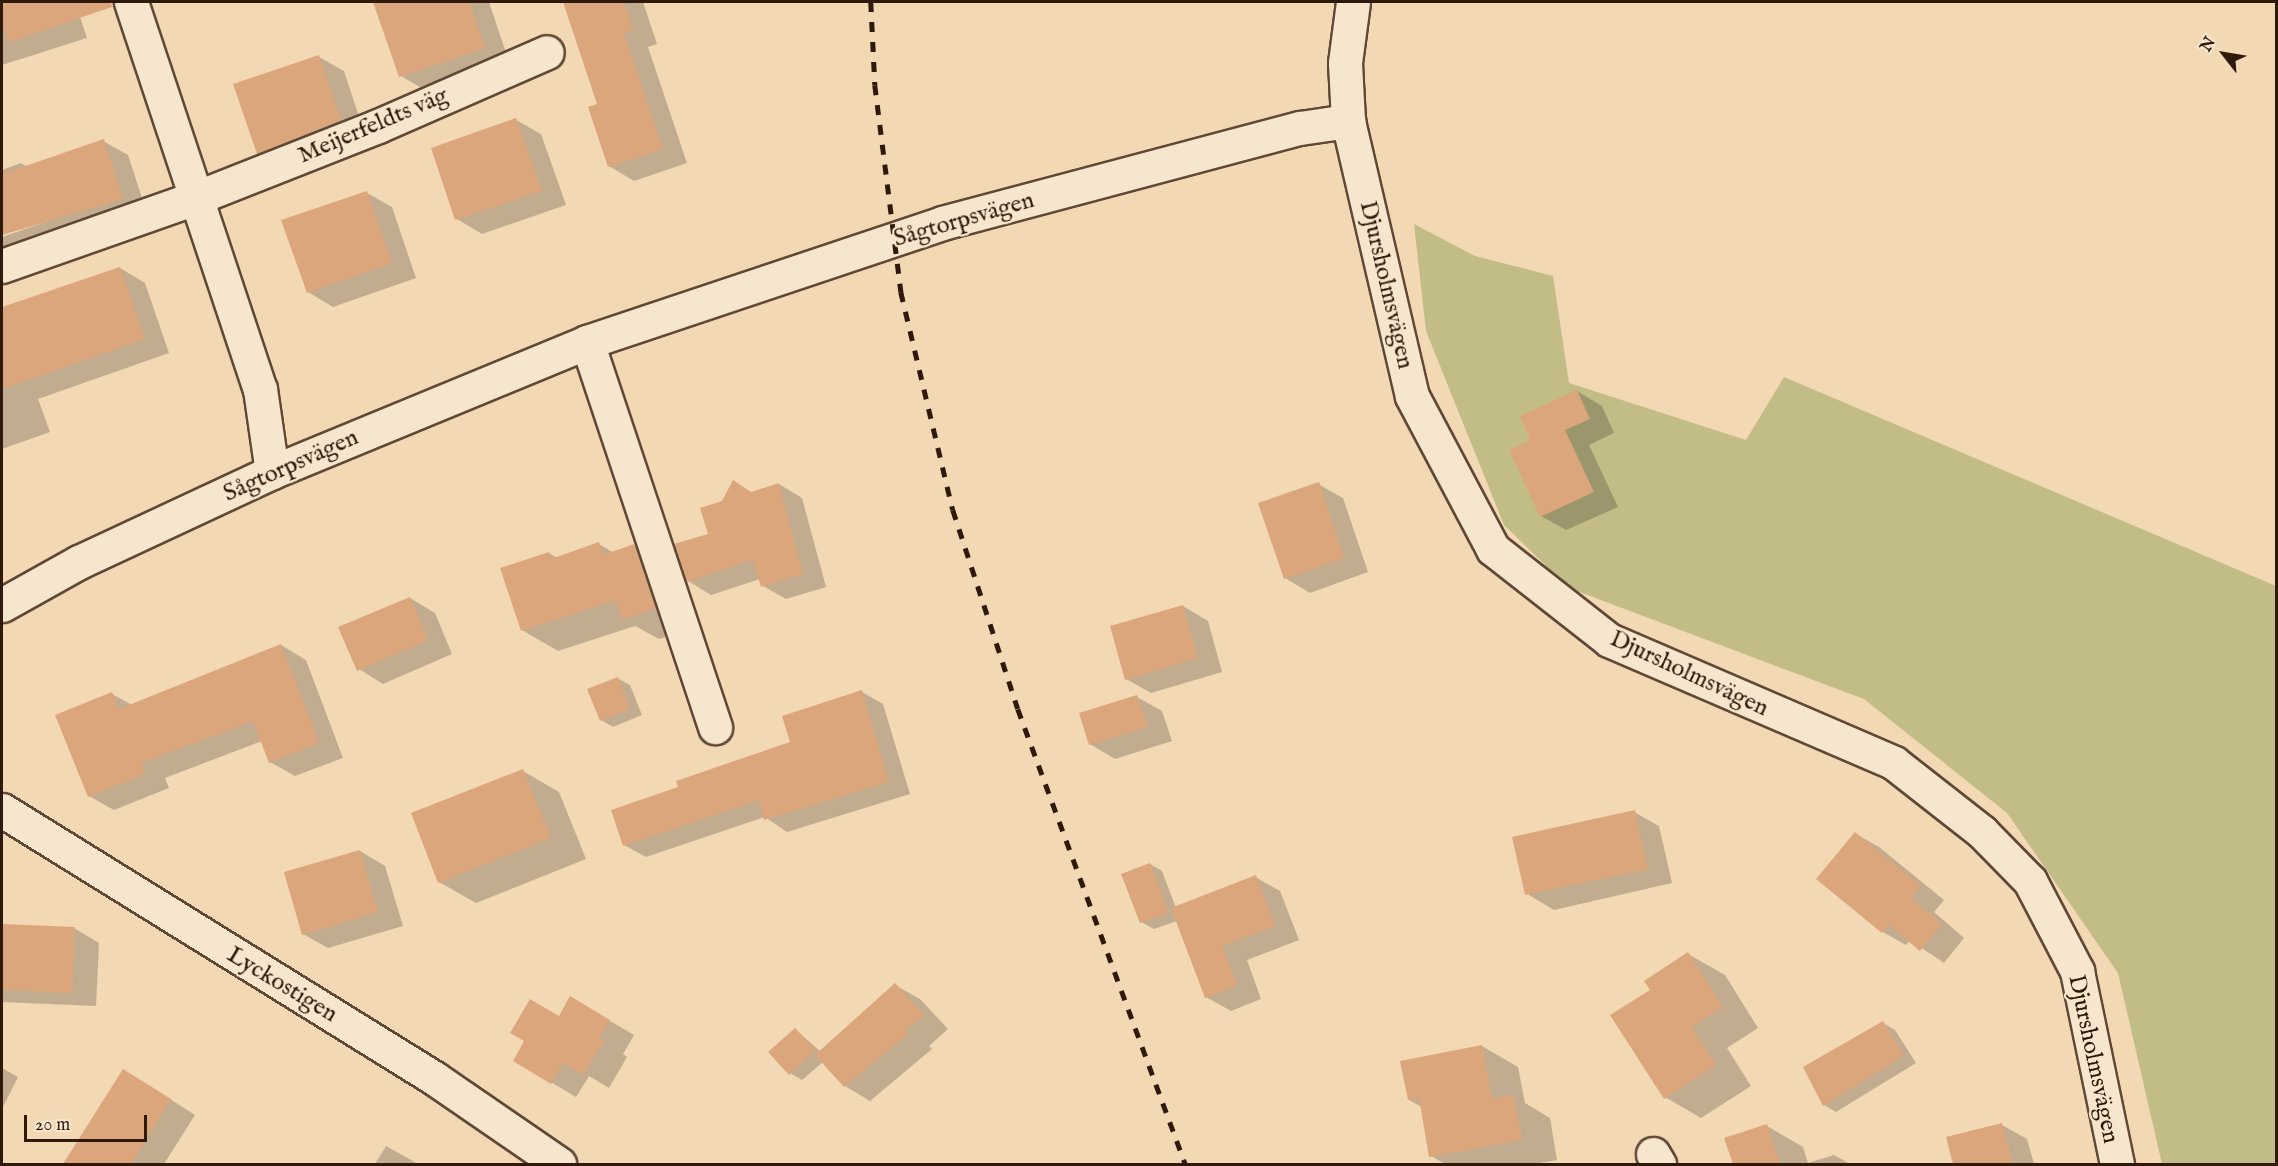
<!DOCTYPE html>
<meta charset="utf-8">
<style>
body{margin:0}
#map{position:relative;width:2278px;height:1166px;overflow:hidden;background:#f2d8b3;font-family:"IM FELL English",serif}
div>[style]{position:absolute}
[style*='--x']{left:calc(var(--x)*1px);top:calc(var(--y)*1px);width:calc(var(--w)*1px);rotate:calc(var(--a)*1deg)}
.green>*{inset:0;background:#c2bc87}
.shadow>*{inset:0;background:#0003}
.building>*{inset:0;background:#dca67d}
.roads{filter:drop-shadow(2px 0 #604836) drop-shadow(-2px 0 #604836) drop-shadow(0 2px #604836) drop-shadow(0 -2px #604836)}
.street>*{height:33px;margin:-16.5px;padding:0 16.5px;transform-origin:16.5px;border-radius:16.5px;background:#f7e6ce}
.secondary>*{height:33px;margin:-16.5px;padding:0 16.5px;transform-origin:16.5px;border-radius:16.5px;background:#f7e6ce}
.rail>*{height:4.5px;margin-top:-2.25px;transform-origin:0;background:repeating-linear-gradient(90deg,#2f180c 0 10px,transparent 0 20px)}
span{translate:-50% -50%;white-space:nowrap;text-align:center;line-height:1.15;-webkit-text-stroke:4.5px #f7e6ce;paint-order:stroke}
.street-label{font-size:24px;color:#2f180c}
.frame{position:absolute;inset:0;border:3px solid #2f180c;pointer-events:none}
.north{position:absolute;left:2194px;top:24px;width:60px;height:60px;-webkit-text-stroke:4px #f7e6ce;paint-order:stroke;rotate:301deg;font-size:16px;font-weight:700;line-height:24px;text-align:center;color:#2f180c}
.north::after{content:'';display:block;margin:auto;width:21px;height:27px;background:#2f180c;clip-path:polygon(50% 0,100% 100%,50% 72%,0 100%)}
.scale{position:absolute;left:24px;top:1115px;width:123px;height:27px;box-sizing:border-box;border:3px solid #2f180c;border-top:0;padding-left:8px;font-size:18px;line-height:21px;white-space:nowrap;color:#2f180c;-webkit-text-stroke:4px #f7e6ce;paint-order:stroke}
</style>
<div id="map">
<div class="green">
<i style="clip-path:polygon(1414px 224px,1475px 256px,1553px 276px,1569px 383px,1746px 440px,1784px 377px,2276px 586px,2276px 1164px,2162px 1164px,2118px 973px,2007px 813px,1864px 699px,1569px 588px,1504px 525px,1426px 331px)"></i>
</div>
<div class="shadow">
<i style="clip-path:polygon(2px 2px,75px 2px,87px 38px,2px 65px)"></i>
<i style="clip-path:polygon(386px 2px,489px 2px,509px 62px,425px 90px,401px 76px,376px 5px)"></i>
<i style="clip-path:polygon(565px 2px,643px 2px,657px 44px,648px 47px,687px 163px,634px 181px,609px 166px,599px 105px)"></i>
<i style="clip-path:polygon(319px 57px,344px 71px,365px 135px,283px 167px,258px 153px)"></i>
<i style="clip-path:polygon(516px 120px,541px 134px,566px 205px,482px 234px,457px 219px)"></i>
<i style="clip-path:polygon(103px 141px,128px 155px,147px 213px,2px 257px,2px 237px,74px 212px,2px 234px,2px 170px,21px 163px,27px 167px)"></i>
<i style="clip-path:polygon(367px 193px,392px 207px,416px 278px,333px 307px,308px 292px)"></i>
<i style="clip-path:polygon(120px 268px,145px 283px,169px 353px,38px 399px,50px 432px,2px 449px,2px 346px,48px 330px)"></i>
<i style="clip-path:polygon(1577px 391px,1602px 406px,1614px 433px,1589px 445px,1618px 507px,1566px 530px,1541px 516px,1532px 441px)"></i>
<i style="clip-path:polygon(779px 484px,802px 498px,826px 587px,786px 599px,763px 586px,760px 579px,711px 595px,688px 581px,723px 502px)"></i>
<i style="clip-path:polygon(1318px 484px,1343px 498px,1368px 572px,1310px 593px,1285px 578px)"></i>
<i style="clip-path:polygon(599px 544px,614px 553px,634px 546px,671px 567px,691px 629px,659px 639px,635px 626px,558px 651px,522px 630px,549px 553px,557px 558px)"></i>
<i style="clip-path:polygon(410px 598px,435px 613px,452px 654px,383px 684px,359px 669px)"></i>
<i style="clip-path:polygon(1183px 606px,1208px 621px,1222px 672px,1151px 693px,1126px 679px)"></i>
<i style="clip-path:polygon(281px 645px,306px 660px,343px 758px,295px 776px,270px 762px,262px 741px,165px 778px,169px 788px,114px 810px,89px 796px,112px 694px,132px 705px)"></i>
<i style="clip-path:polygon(617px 678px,630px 685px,642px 715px,613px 727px,601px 720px)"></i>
<i style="clip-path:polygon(862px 692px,883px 704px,910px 794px,787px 832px,765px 817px,646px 857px,624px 845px,680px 788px,792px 743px)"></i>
<i style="clip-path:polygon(1137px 697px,1162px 711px,1172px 741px,1115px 759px,1090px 744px)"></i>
<i style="clip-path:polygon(523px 771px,559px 792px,586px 859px,476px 903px,439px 882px)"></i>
<i style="clip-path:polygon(1634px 812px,1659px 826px,1672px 883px,1554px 910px,1529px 895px,1514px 838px)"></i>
<i style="clip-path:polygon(1856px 834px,1879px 847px,1944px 900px,1934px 912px,1964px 938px,1944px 963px,1910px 940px,1906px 945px,1883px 932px)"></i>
<i style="clip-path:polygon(360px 851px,385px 866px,403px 926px,328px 948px,303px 934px)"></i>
<i style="clip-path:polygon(1150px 864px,1162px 871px,1176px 908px,1255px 877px,1280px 891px,1299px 940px,1247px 960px,1261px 999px,1231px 1011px,1206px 997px,1177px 921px,1154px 929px,1141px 922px)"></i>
<i style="clip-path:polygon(2px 926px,74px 928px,99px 943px,96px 1006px,2px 1002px)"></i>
<i style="clip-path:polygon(1688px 954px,1725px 975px,1758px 1028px,1727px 1048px,1751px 1086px,1701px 1118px,1665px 1097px,1652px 990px)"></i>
<i style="clip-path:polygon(895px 985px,920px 999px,948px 1029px,929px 1046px,932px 1049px,870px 1101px,845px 1086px,823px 1062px,802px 1080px,790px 1073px,795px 1029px,821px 1052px)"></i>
<i style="clip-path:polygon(571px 998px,634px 1035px,623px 1054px,627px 1057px,609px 1088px,589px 1076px,576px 1097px,515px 1061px,526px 1041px,560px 1018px)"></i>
<i style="clip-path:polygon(1883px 1023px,1895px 1030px,1916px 1063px,1836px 1112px,1824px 1105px)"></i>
<i style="clip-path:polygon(1482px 1046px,1518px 1067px,1525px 1103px,1550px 1118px,1557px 1160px,1534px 1164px,1445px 1164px,1431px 1156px,1422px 1107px,1409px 1100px)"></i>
<i style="clip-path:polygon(2px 1068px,18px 1077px,2px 1109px)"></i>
<i style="clip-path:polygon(148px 1085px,195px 1115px,164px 1164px,83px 1164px,70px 1156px)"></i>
<i style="clip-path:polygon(2002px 1125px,2027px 1139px,2034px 1164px,1954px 1164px,1948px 1139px)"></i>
<i style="clip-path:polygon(1767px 1126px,1803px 1147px,1808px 1163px,1834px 1155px,1850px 1164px,1734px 1164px,1726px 1139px)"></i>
<i style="clip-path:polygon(386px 1146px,418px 1164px,375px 1164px)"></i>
</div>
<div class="building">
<i style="clip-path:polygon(2px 2px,111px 2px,112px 7px,9px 42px,2px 21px)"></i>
<i style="clip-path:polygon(373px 2px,469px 2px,485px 48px,399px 77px)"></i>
<i style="clip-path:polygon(563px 2px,624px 2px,633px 30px,624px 33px,663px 149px,608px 167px,588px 107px,597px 104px)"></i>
<i style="clip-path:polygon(319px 55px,341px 120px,257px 154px,233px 84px)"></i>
<i style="clip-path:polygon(516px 118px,542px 191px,455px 220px,431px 148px)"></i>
<i style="clip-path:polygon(104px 139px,123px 199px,2px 235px,2px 174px)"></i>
<i style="clip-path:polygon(367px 191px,392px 263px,307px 293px,281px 220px)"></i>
<i style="clip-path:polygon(120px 267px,145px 339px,2px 389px,2px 307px)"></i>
<i style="clip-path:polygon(1577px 390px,1590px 419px,1565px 430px,1594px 492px,1540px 517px,1509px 450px,1530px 440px,1520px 416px)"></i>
<i style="clip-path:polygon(733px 480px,751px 492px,779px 483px,803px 574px,761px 587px,753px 560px,687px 582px,674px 544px,708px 534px,700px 508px,722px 501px)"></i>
<i style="clip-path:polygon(1319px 482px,1344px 558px,1284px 579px,1258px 503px)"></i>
<i style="clip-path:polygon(599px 542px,603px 555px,634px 544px,656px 608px,622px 620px,615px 600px,521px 631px,500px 568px,549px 552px,551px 559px)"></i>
<i style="clip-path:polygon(410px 597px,428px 640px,357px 671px,338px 627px)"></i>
<i style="clip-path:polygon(1183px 605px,1198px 658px,1125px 680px,1110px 626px)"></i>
<i style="clip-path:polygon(281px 644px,319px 743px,269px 763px,253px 721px,141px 763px,145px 774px,88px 797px,55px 715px,112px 692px,119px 709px)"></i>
<i style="clip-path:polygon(618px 677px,630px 709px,600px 721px,587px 689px)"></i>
<i style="clip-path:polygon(862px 690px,889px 782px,764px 820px,759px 800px,623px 846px,611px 810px,678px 787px,676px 781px,790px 742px,782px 716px)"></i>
<i style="clip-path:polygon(1137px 695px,1148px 727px,1089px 745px,1079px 713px)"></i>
<i style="clip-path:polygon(523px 769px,551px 838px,438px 883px,411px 813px)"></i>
<i style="clip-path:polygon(1635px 810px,1648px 869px,1525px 895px,1512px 837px)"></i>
<i style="clip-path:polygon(1855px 832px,1921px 886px,1911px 898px,1942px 924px,1920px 951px,1889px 925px,1882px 933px,1816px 879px)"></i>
<i style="clip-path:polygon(360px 850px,378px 912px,302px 935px,284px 872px)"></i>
<i style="clip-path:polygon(1150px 863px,1169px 913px,1140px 923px,1121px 874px)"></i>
<i style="clip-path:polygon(1256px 875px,1275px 926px,1222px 946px,1237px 985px,1205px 998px,1171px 908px)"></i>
<i style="clip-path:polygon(2px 924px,75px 927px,72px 993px,2px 990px)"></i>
<i style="clip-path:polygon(1688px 952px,1723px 1007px,1692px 1027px,1716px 1065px,1664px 1099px,1610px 1015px,1650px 990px,1644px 981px)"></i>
<i style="clip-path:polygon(895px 983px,924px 1015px,905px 1031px,908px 1034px,844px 1087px,815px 1055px)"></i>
<i style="clip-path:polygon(570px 996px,610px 1020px,599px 1039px,604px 1041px,583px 1075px,563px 1063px,551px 1084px,513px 1061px,524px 1041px,510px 1033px,530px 999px,559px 1016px)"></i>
<i style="clip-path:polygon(1883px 1021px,1904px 1056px,1823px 1106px,1803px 1067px)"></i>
<i style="clip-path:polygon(795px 1028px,816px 1050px,789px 1075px,768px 1052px)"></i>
<i style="clip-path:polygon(1482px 1045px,1492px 1099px,1514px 1095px,1522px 1140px,1429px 1157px,1419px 1098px,1408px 1100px,1400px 1061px)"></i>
<i style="clip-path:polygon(123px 1069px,171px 1099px,131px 1164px,63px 1164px)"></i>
<i style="clip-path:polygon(2002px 1123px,2013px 1164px,1953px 1164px,1946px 1137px)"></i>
<i style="clip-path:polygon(1767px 1124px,1780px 1164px,1733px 1164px,1724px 1138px)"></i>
</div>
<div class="roads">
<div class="street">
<i style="--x:131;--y:2;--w:408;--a:71.6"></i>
<i style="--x:260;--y:389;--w:84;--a:81.8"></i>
<i style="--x:2;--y:266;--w:208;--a:-19.4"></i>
<i style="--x:198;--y:197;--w:193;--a:-21.5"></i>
<i style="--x:378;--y:126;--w:184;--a:-23.6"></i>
<i style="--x:587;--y:342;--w:406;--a:71.6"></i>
<i style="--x:2;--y:810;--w:508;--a:31.81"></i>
<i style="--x:434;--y:1078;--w:152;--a:34.5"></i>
<i style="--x:1653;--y:1154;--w:12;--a:59"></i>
</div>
<div class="secondary">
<i style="--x:1353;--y:2;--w:62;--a:97.5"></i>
<i style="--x:1345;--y:63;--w:58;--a:87"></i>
<i style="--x:1348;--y:121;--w:282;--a:76.9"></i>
<i style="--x:1412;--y:396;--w:173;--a:62.1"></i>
<i style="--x:1493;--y:549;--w:147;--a:38.1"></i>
<i style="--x:1609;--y:640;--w:310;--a:23.3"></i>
<i style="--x:1894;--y:763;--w:112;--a:38.1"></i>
<i style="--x:1982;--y:832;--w:69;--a:45.6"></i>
<i style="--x:2030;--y:881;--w:102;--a:62.4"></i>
<i style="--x:2077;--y:971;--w:197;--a:78.3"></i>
<i style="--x:2;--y:605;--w:88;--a:-29.2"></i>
<i style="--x:79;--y:562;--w:213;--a:-25"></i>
<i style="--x:272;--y:472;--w:341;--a:-22.4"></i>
<i style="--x:587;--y:342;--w:374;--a:-18.5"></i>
<i style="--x:942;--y:223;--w:370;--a:-14.9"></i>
<i style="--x:1300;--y:128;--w:49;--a:-8.3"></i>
</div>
</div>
<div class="rail">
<i style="--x:871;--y:2;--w:83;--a:87.2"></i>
<i style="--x:875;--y:85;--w:209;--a:82.8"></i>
<i style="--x:901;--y:292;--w:224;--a:76.6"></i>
<i style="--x:953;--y:510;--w:209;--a:71.9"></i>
<i style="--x:1018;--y:709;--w:485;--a:69.8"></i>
</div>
<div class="street-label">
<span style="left:373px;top:126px;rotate:-23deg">Meijerfeldts väg</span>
<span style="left:964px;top:220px;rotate:-16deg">Sågtorpsvägen</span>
<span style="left:1386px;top:285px;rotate:77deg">Djursholmsvägen</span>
<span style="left:291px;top:466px;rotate:-24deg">Sågtorpsvägen</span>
<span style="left:1689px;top:674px;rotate:25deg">Djursholmsvägen</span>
<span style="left:282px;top:985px;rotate:31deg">Lyckostigen</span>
<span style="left:2093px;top:1059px;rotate:78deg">Djursholmsvägen</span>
</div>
<div class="frame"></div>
<div class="north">N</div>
<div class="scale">20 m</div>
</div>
